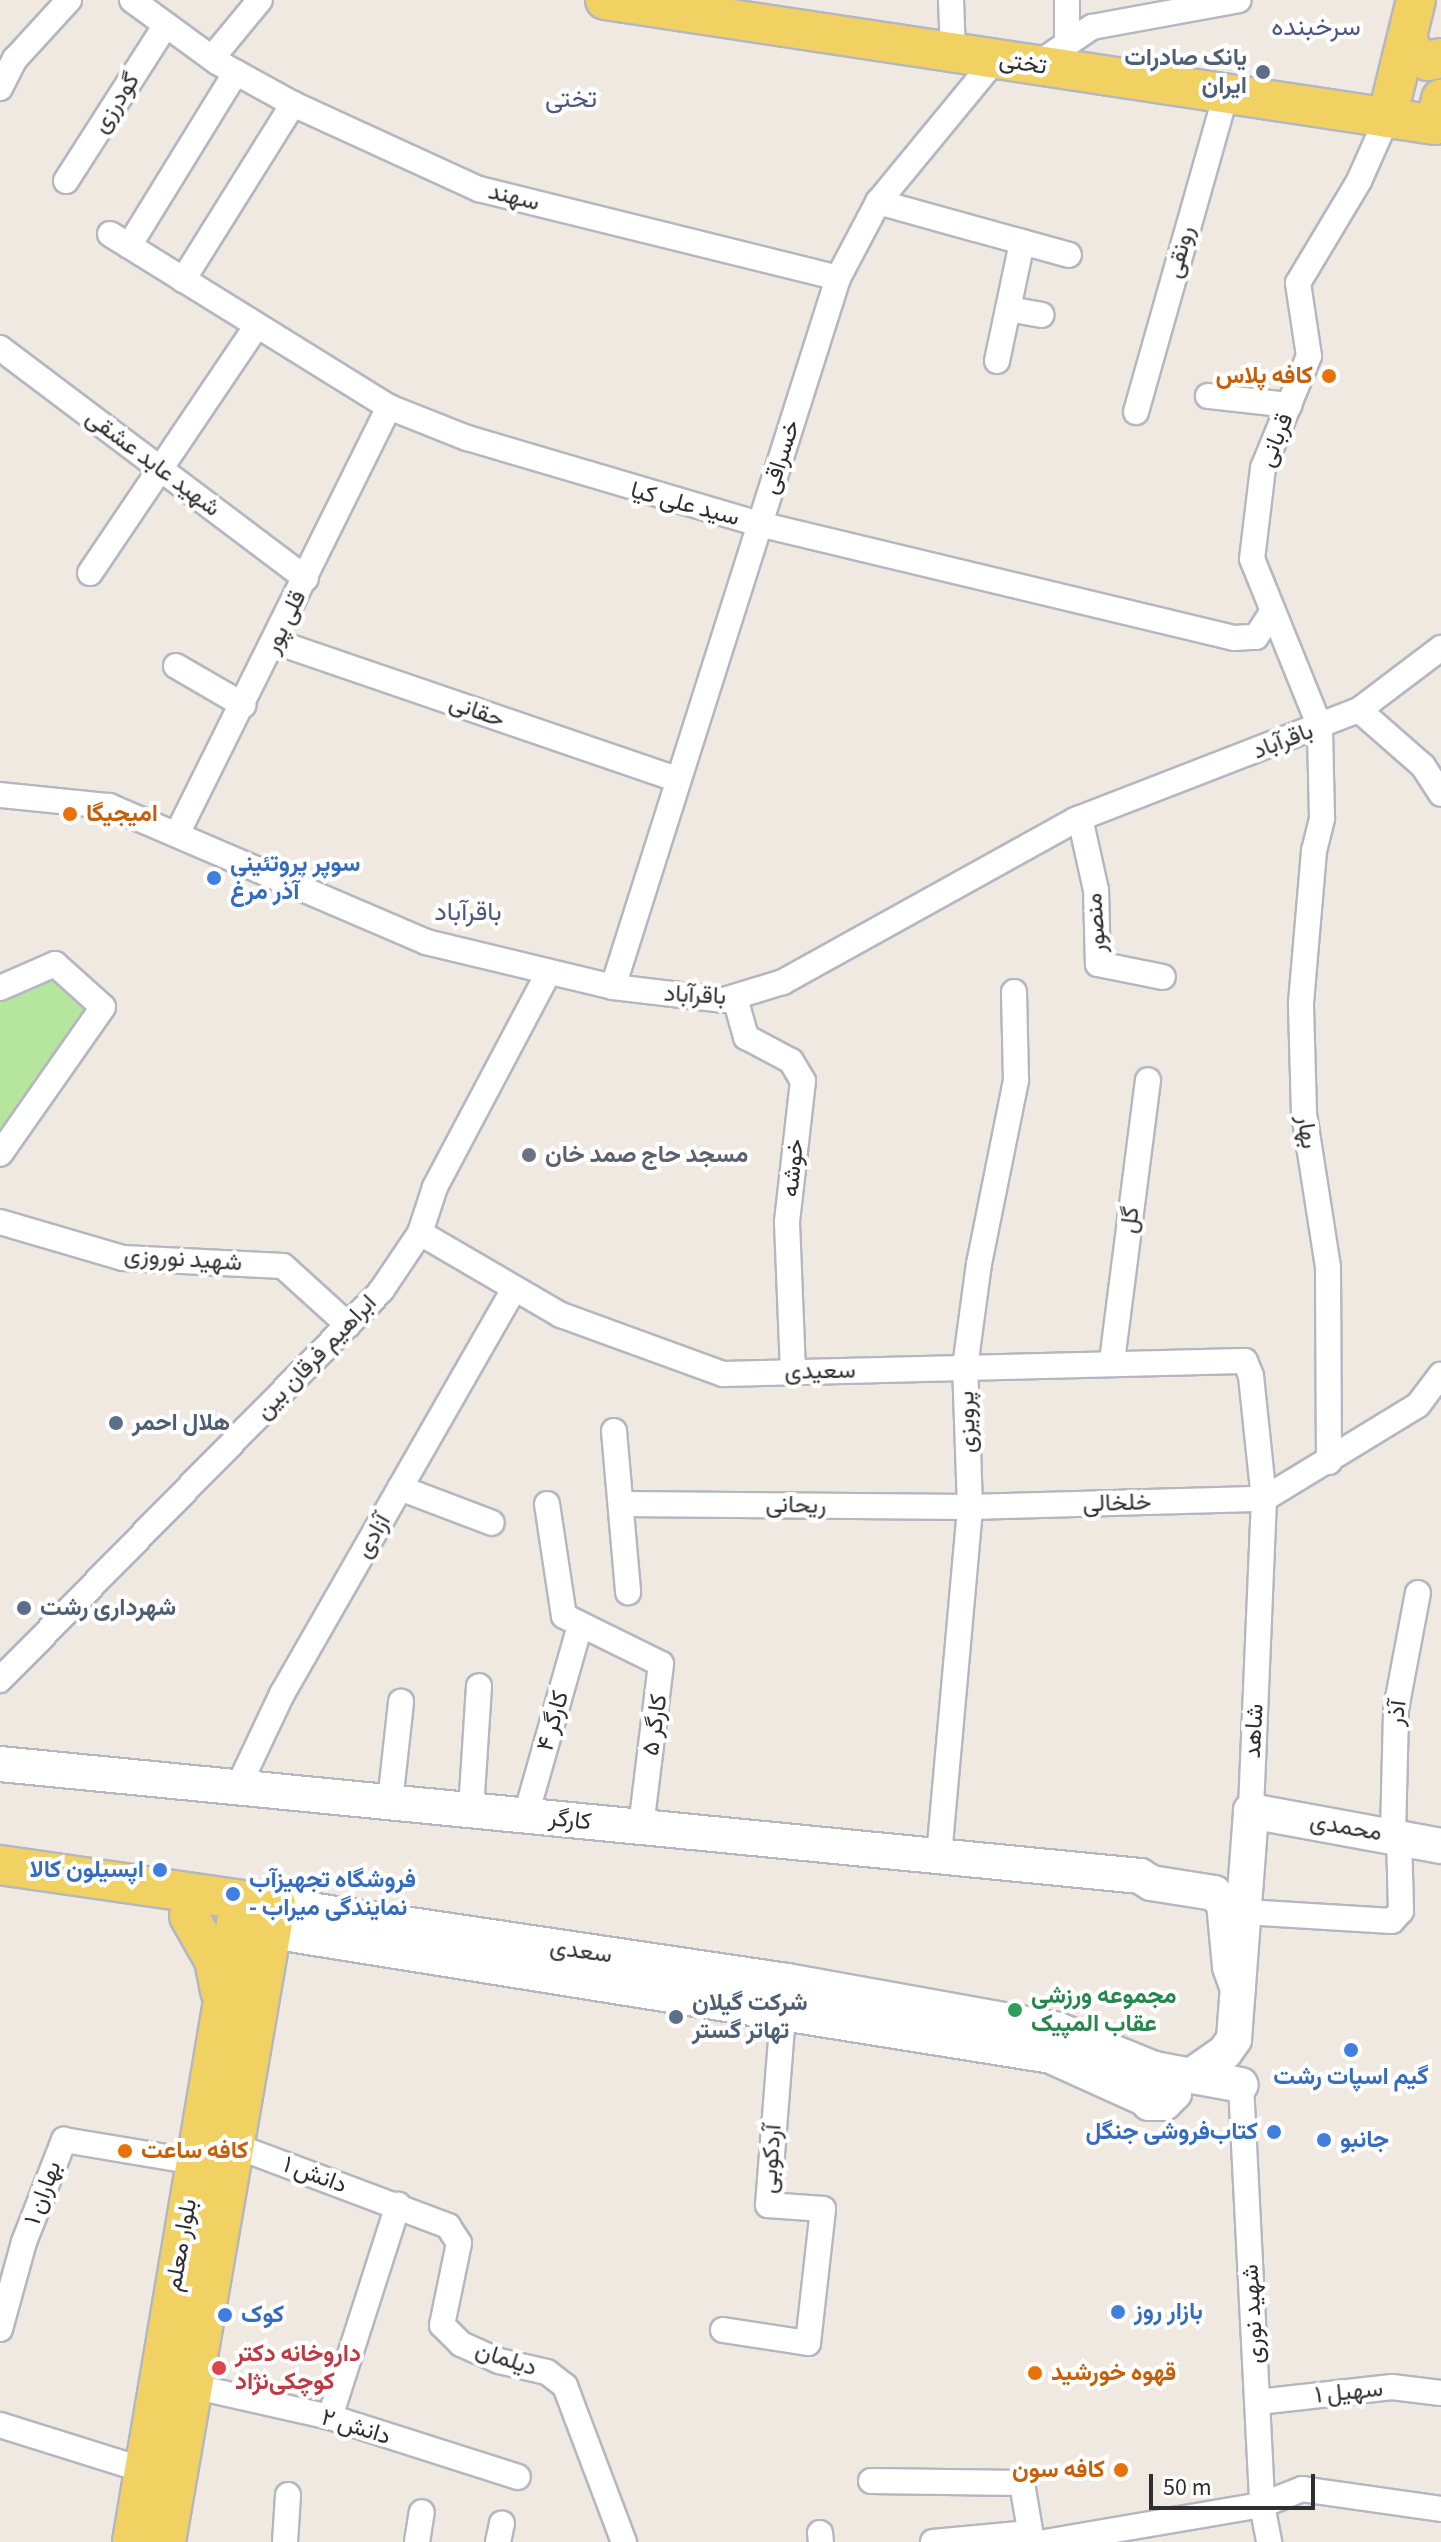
<!DOCTYPE html>
<meta charset="utf-8">
<style>
body{margin:0}
#map{position:relative;width:1441px;height:2542px;overflow:hidden;background:#efe9e1;font-family:"Source Sans 3",Vazirmatn,sans-serif}
div>[style]{position:absolute}
[style*='--x']{left:calc(var(--x)*1px);top:calc(var(--y)*1px);width:calc(var(--w)*1px);rotate:calc(var(--a)*1deg)}
.green>*{inset:0;background:#b6e59e}
.roads{filter:drop-shadow(2px 0 #b4b7c1) drop-shadow(-2px 0 #b4b7c1) drop-shadow(0 2px #b4b7c1) drop-shadow(0 -2px #b4b7c1)}
.minor>*{height:24px;margin:-12px;padding:0 12px;transform-origin:12px;border-radius:12px;background:#fff}
.secondary>*{height:34px;margin:-17px;padding:0 17px;transform-origin:17px;border-radius:17px;background:#fff}
.primary>*{height:38px;margin:-19px;padding:0 19px;transform-origin:19px;border-radius:19px;background:#f2d163}
.dots>*{width:22px;height:22px;translate:-50% -50%;box-sizing:border-box;border:4px solid #fff;border-radius:50%}
span{translate:-50% -50%;white-space:nowrap;text-align:center;line-height:1.15;-webkit-text-stroke:8px #fff;paint-order:stroke}
.service-label{font-size:24px;color:#4e5e75;font-weight:700}
.right{translate:-100% -50%;text-align:right}
.left{translate:0 -50%;text-align:left}
.street-label{font-size:24px;color:#2e2e2e}
.food-label{font-size:24px;color:#c56008;font-weight:700}
.shop-label{font-size:24px;color:#366cbe;font-weight:700}
.worship-label{font-size:24px;color:#5b616d;font-weight:700}
.leisure-label{font-size:24px;color:#27864d;font-weight:700}
.health-label{font-size:24px;color:#be3a42;font-weight:700}
.neighbourhood-label{font-size:26px;color:#4d5680}
.scale{position:absolute;left:1149px;top:2474px;width:166px;height:36px;box-sizing:border-box;border:4px solid #2e2e2e;border-top:0;padding-left:10px;font-size:24px;line-height:28px;white-space:nowrap;color:#2e2e2e;-webkit-text-stroke:6px #fff;paint-order:stroke}
</style>
<div id="map">
<div class="green">
<i style="clip-path:polygon(49px 973px,87px 1004px,0 1133px,0 1000px)"></i>
</div>
<div class="roads">
<div class="minor">
<i style="--x:132;--y:0;--w:105;--a:36.1"></i>
<i style="--x:217;--y:62;--w:87;--a:28.9"></i>
<i style="--x:293;--y:104;--w:205;--a:24.6"></i>
<i style="--x:479;--y:189;--w:370;--a:13.9"></i>
<i style="--x:951;--y:0;--w:52;--a:87.8"></i>
<i style="--x:1067;--y:0;--w:40;--a:90"></i>
<i style="--x:212;--y:58;--w:75;--a:-50.4"></i>
<i style="--x:1036;--y:65;--w:68;--a:-34.2"></i>
<i style="--x:1092;--y:27;--w:149;--a:-10.4"></i>
<i style="--x:0;--y:88;--w:33;--a:-63"></i>
<i style="--x:15;--y:59;--w:80;--a:-47.5"></i>
<i style="--x:66;--y:181;--w:184;--a:-57.4"></i>
<i style="--x:878;--y:202;--w:198;--a:15.5"></i>
<i style="--x:110;--y:234;--w:328;--a:31.8"></i>
<i style="--x:389;--y:407;--w:84;--a:21.7"></i>
<i style="--x:467;--y:438;--w:304;--a:16.4"></i>
<i style="--x:759;--y:524;--w:488;--a:13.5"></i>
<i style="--x:1234;--y:638;--w:22;--a:-3"></i>
<i style="--x:1256;--y:637;--w:30;--a:-57"></i>
<i style="--x:129;--y:246;--w:204;--a:-58.4"></i>
<i style="--x:183;--y:280;--w:208;--a:-58"></i>
<i style="--x:1008;--y:309;--w:34;--a:10"></i>
<i style="--x:0;--y:348;--w:383;--a:37"></i>
<i style="--x:997;--y:361;--w:122;--a:-78.1"></i>
<i style="--x:1208;--y:396;--w:82;--a:6.3"></i>
<i style="--x:1136;--y:412;--w:330;--a:-74.2"></i>
<i style="--x:90;--y:573;--w:297;--a:-56"></i>
<i style="--x:276;--y:642;--w:425;--a:18.9"></i>
<i style="--x:176;--y:666;--w:78;--a:30.2"></i>
<i style="--x:1359;--y:710;--w:85;--a:41.2"></i>
<i style="--x:1423;--y:766;--w:33;--a:57"></i>
<i style="--x:0;--y:795;--w:110;--a:5.8"></i>
<i style="--x:109;--y:806;--w:345;--a:23.2"></i>
<i style="--x:426;--y:942;--w:192;--a:13.5"></i>
<i style="--x:613;--y:987;--w:112;--a:6.7"></i>
<i style="--x:724;--y:1000;--w:62;--a:-17"></i>
<i style="--x:783;--y:982;--w:334;--a:-29"></i>
<i style="--x:1075;--y:820;--w:305;--a:-21.2"></i>
<i style="--x:1359;--y:710;--w:103;--a:-37.1"></i>
<i style="--x:1080;--y:818;--w:74;--a:77.5"></i>
<i style="--x:1096;--y:890;--w:74;--a:88.5"></i>
<i style="--x:1098;--y:964;--w:66;--a:11.3"></i>
<i style="--x:177;--y:834;--w:477;--a:-63.6"></i>
<i style="--x:613;--y:987;--w:744;--a:-72.39"></i>
<i style="--x:838;--y:278;--w:86;--a:-62.2"></i>
<i style="--x:878;--y:202;--w:185;--a:-50.5"></i>
<i style="--x:0;--y:988;--w:60;--a:-23.6"></i>
<i style="--x:55;--y:964;--w:64;--a:41.9"></i>
<i style="--x:103;--y:1007;--w:179;--a:125"></i>
<i style="--x:735;--y:998;--w:41;--a:74.2"></i>
<i style="--x:746;--y:1037;--w:51;--a:28.1"></i>
<i style="--x:791;--y:1061;--w:23;--a:59"></i>
<i style="--x:803;--y:1081;--w:142;--a:96.5"></i>
<i style="--x:787;--y:1222;--w:149;--a:87.7"></i>
<i style="--x:0;--y:1222;--w:128;--a:16.3"></i>
<i style="--x:123;--y:1258;--w:160;--a:2.9"></i>
<i style="--x:283;--y:1266;--w:88;--a:42.2"></i>
<i style="--x:420;--y:1233;--w:163;--a:30.2"></i>
<i style="--x:561;--y:1315;--w:172;--a:20"></i>
<i style="--x:723;--y:1374;--w:522;--a:-1.43"></i>
<i style="--x:1245;--y:1361;--w:16;--a:68"></i>
<i style="--x:1251;--y:1376;--w:124;--a:84"></i>
<i style="--x:1264;--y:1499;--w:312;--a:92.4"></i>
<i style="--x:1112;--y:1361;--w:283;--a:-82.7"></i>
<i style="--x:614;--y:1431;--w:162;--a:85"></i>
<i style="--x:1329;--y:1462;--w:195;--a:-90.3"></i>
<i style="--x:1328;--y:1267;--w:156;--a:-98.9"></i>
<i style="--x:1304;--y:1113;--w:110;--a:-91.6"></i>
<i style="--x:1301;--y:1003;--w:153;--a:-85.1"></i>
<i style="--x:1314;--y:851;--w:34;--a:-76"></i>
<i style="--x:1322;--y:818;--w:91;--a:-91.3"></i>
<i style="--x:1320;--y:727;--w:181;--a:-112"></i>
<i style="--x:1252;--y:559;--w:92;--a:-83.1"></i>
<i style="--x:1263;--y:468;--w:121;--a:-67.7"></i>
<i style="--x:1309;--y:356;--w:74;--a:-98.6"></i>
<i style="--x:1298;--y:283;--w:119;--a:-59.1"></i>
<i style="--x:1359;--y:181;--w:69;--a:-66"></i>
<i style="--x:400;--y:1488;--w:98;--a:20.8"></i>
<i style="--x:547;--y:1504;--w:113;--a:81.4"></i>
<i style="--x:564;--y:1616;--w:108;--a:26.3"></i>
<i style="--x:661;--y:1664;--w:164;--a:97"></i>
<i style="--x:622;--y:1504;--w:348;--a:0.5"></i>
<i style="--x:970;--y:1507;--w:294;--a:-1.6"></i>
<i style="--x:1264;--y:1499;--w:180;--a:-31.4"></i>
<i style="--x:1418;--y:1405;--w:38;--a:-53"></i>
<i style="--x:0;--y:1680;--w:545;--a:-45.6"></i>
<i style="--x:381;--y:1291;--w:70;--a:-56.1"></i>
<i style="--x:420;--y:1233;--w:48;--a:-71.9"></i>
<i style="--x:435;--y:1187;--w:241;--a:-62.1"></i>
<i style="--x:238;--y:1787;--w:103;--a:-64.7"></i>
<i style="--x:282;--y:1694;--w:467;--a:-60.2"></i>
<i style="--x:390;--y:1802;--w:101;--a:-83.7"></i>
<i style="--x:471;--y:1810;--w:124;--a:-86.3"></i>
<i style="--x:526;--y:1815;--w:197;--a:-74.1"></i>
<i style="--x:1393;--y:1835;--w:126;--a:-88.6"></i>
<i style="--x:1396;--y:1709;--w:118;--a:-79.3"></i>
<i style="--x:939;--y:1856;--w:350;--a:-84.9"></i>
<i style="--x:970;--y:1507;--w:140;--a:-92"></i>
<i style="--x:965;--y:1367;--w:104;--a:-82.3"></i>
<i style="--x:979;--y:1264;--w:188;--a:-78.6"></i>
<i style="--x:1016;--y:1080;--w:88;--a:-91.3"></i>
<i style="--x:1245;--y:1912;--w:147;--a:3.5"></i>
<i style="--x:1392;--y:1921;--w:13;--a:-48"></i>
<i style="--x:1401;--y:1911;--w:75;--a:-91.5"></i>
<i style="--x:1241;--y:2085;--w:421;--a:87.1"></i>
<i style="--x:1262;--y:2505;--w:38;--a:79"></i>
<i style="--x:233;--y:2145;--w:230;--a:20.6"></i>
<i style="--x:448;--y:2226;--w:20;--a:57"></i>
<i style="--x:459;--y:2243;--w:84;--a:101.7"></i>
<i style="--x:442;--y:2325;--w:27;--a:45"></i>
<i style="--x:461;--y:2344;--w:42;--a:24.1"></i>
<i style="--x:499;--y:2361;--w:49;--a:12.9"></i>
<i style="--x:547;--y:2372;--w:23;--a:38"></i>
<i style="--x:565;--y:2386;--w:167;--a:69.3"></i>
<i style="--x:0;--y:2329;--w:90;--a:-74.6"></i>
<i style="--x:24;--y:2242;--w:110;--a:-68.6"></i>
<i style="--x:64;--y:2140;--w:133;--a:9.5"></i>
<i style="--x:723;--y:2330;--w:86;--a:8.7"></i>
<i style="--x:808;--y:2343;--w:135;--a:-83.6"></i>
<i style="--x:823;--y:2209;--w:55;--a:-175.8"></i>
<i style="--x:768;--y:2205;--w:206;--a:-85.5"></i>
<i style="--x:192;--y:2386;--w:141;--a:12.7"></i>
<i style="--x:330;--y:2417;--w:197;--a:17.7"></i>
<i style="--x:1258;--y:2402;--w:135;--a:-6.4"></i>
<i style="--x:1392;--y:2387;--w:49;--a:7"></i>
<i style="--x:330;--y:2417;--w:223;--a:-72.2"></i>
<i style="--x:0;--y:2425;--w:151;--a:17.4"></i>
<i style="--x:871;--y:2481;--w:151;--a:0.8"></i>
<i style="--x:1022;--y:2483;--w:60;--a:80.4"></i>
<i style="--x:820;--y:2533;--w:9;--a:84"></i>
<i style="--x:285;--y:2542;--w:47;--a:-86.3"></i>
<i style="--x:417;--y:2542;--w:30;--a:-81"></i>
<i style="--x:498;--y:2542;--w:19;--a:-78"></i>
<i style="--x:933;--y:2542;--w:97;--a:-5.3"></i>
<i style="--x:1045;--y:2542;--w:220;--a:-9.7"></i>
<i style="--x:1262;--y:2505;--w:43;--a:-21.8"></i>
<i style="--x:1302;--y:2489;--w:140;--a:8.2"></i>
</div>
<div class="secondary">
<i style="--x:0;--y:1764;--w:1145;--a:5.61"></i>
<i style="--x:1140;--y:1876;--w:13;--a:32"></i>
<i style="--x:1151;--y:1883;--w:64;--a:9"></i>
<i style="--x:1214;--y:1893;--w:14;--a:45"></i>
<i style="--x:1224;--y:1903;--w:64;--a:84.6"></i>
<i style="--x:1230;--y:1967;--w:23;--a:70"></i>
<i style="--x:276;--y:1905;--w:517;--a:8.46"></i>
<i style="--x:787;--y:1981;--w:275;--a:10.2"></i>
<i style="--x:1058;--y:2030;--w:104;--a:22.1"></i>
<i style="--x:271;--y:1931;--w:790;--a:9.1"></i>
<i style="--x:1051;--y:2056;--w:102;--a:24.3"></i>
<i style="--x:1168;--y:2073;--w:21;--a:73"></i>
<i style="--x:1174;--y:2093;--w:14;--a:135"></i>
<i style="--x:1164;--y:2103;--w:15;--a:180"></i>
<i style="--x:1149;--y:2103;--w:21;--a:-115"></i>
<i style="--x:1140;--y:2084;--w:21;--a:-47"></i>
<i style="--x:1154;--y:2069;--w:88;--a:10.4"></i>
<i style="--x:1191;--y:2076;--w:42;--a:-35.2"></i>
<i style="--x:1225;--y:2052;--w:16;--a:-55"></i>
<i style="--x:1234;--y:2039;--w:229;--a:-85.7"></i>
<i style="--x:1251;--y:1811;--w:193;--a:10.4"></i>
</div>
<div class="primary">
<i style="--x:605;--y:0;--w:839;--a:8.56"></i>
<i style="--x:1435;--y:125;--w:27;--a:-77"></i>
<i style="--x:1407;--y:38;--w:16;--a:68"></i>
<i style="--x:1413;--y:53;--w:17;--a:28"></i>
<i style="--x:1428;--y:61;--w:13;--a:-13"></i>
<i style="--x:1387;--y:118;--w:122;--a:-76.2"></i>
<i style="--x:0;--y:1865;--w:279;--a:8.2"></i>
<i style="--x:276;--y:1905;--w:646;--a:99.8"></i>
<i style="--x:189;--y:1916;--w:51;--a:60.4"></i>
<i style="--x:214;--y:1960;--w:31;--a:79"></i>
<i style="--x:132;--y:2542;--w:651;--a:-80.45"></i>
</div>
</div>
<div class="dots">
<i style="left:1263px;top:72px;background:#5c6f8a"></i>
<i style="left:1329px;top:376px;background:#e8710a"></i>
<i style="left:70px;top:814px;background:#e8710a"></i>
<i style="left:214px;top:878px;background:#3f7fe0"></i>
<i style="left:529px;top:1155px;background:#6b7280"></i>
<i style="left:116px;top:1423px;background:#5c6f8a"></i>
<i style="left:24px;top:1608px;background:#5c6f8a"></i>
<i style="left:160px;top:1870px;background:#3f7fe0"></i>
<i style="left:233px;top:1894px;background:#3f7fe0"></i>
<i style="left:1015px;top:2010px;background:#2e9e5b"></i>
<i style="left:676px;top:2017px;background:#5c6f8a"></i>
<i style="left:1351px;top:2050px;background:#3f7fe0"></i>
<i style="left:1274px;top:2132px;background:#3f7fe0"></i>
<i style="left:1324px;top:2140px;background:#3f7fe0"></i>
<i style="left:125px;top:2151px;background:#e8710a"></i>
<i style="left:1118px;top:2312px;background:#3f7fe0"></i>
<i style="left:225px;top:2315px;background:#3f7fe0"></i>
<i style="left:219px;top:2368px;background:#e0444e"></i>
<i style="left:1035px;top:2373px;background:#e8710a"></i>
<i style="left:1121px;top:2470px;background:#e8710a"></i>
</div>
<div class="service-label">
<span class="right" style="left:1247px;top:72px">یانک صادرات<br>ایران</span>
<span class="left" style="left:132px;top:1423px">هلال احمر</span>
<span class="left" style="left:40px;top:1608px">شهرداری رشت</span>
<span class="left" style="left:692px;top:2017px">شرکت گیلان<br>تهاتر گستر</span>
</div>
<div class="street-label">
<span style="left:1023px;top:63px;rotate:9deg">تختی</span>
<span style="left:116px;top:103px;rotate:-57deg">گودرزی</span>
<span style="left:514px;top:197px;rotate:14deg">سهند</span>
<span style="left:1180px;top:252px;rotate:-75deg">رونقی</span>
<span style="left:1276px;top:440px;rotate:-68deg">قربانی</span>
<span style="left:781px;top:457px;rotate:-72deg">خسراقی</span>
<span style="left:153px;top:463px;rotate:37deg">شهید عابد عشقی</span>
<span style="left:685px;top:504px;rotate:15deg">سید علی کیا</span>
<span style="left:285px;top:622px;rotate:-64deg">قلی پور</span>
<span style="left:477px;top:711px;rotate:19deg">حقانی</span>
<span style="left:1283px;top:741px;rotate:-21deg">باقرآباد</span>
<span style="left:1096px;top:923px;rotate:-94deg">منصور</span>
<span style="left:695px;top:995px;rotate:3deg">باقرآباد</span>
<span style="left:1307px;top:1132px;rotate:82deg">بهار</span>
<span style="left:793px;top:1168px;rotate:-84deg">خوشه</span>
<span style="left:1130px;top:1220px;rotate:-83deg">گل</span>
<span style="left:183px;top:1259px;rotate:4deg">شهید نوروزی</span>
<span style="left:316px;top:1357px;rotate:-46deg">ابراهیم فرقان بین</span>
<span style="left:820px;top:1371px;rotate:-1deg">سعیدی</span>
<span style="left:967px;top:1422px;rotate:-92deg">پرویزی</span>
<span style="left:1117px;top:1503px;rotate:-2deg">خلخالی</span>
<span style="left:796px;top:1505px;rotate:1deg">ریحانی</span>
<span style="left:373px;top:1536px;rotate:-60deg">آزادی</span>
<span style="left:1397px;top:1713px;rotate:-83deg">آذر</span>
<span style="left:553px;top:1721px;rotate:-74deg">کارگر ۴</span>
<span style="left:655px;top:1725px;rotate:-82deg">کارگر ۵</span>
<span style="left:1254px;top:1731px;rotate:-87deg">شاهد</span>
<span style="left:570px;top:1820px;rotate:6deg">کارگر</span>
<span style="left:1346px;top:1827px;rotate:10deg">محمدی</span>
<span style="left:581px;top:1951px;rotate:8deg">سعدی</span>
<span style="left:771px;top:2159px;rotate:-86deg">آردکوبی</span>
<span style="left:315px;top:2175px;rotate:20deg">دانش ۱</span>
<span style="left:43px;top:2193px;rotate:-70deg">بهاران ۱</span>
<span style="left:181px;top:2245px;rotate:-80deg">بلوار معلم</span>
<span style="left:1253px;top:2314px;rotate:-93deg">شهید نوری</span>
<span style="left:506px;top:2359px;rotate:18deg">دیلمان</span>
<span style="left:1349px;top:2392px;rotate:-6deg">سهیل ۱</span>
<span style="left:356px;top:2427px;rotate:17deg">دانش ۲</span>
</div>
<div class="food-label">
<span class="right" style="left:1313px;top:376px">کافه پلاس</span>
<span class="left" style="left:86px;top:814px">امیجیگا</span>
<span class="left" style="left:141px;top:2151px">کافه ساعت</span>
<span class="left" style="left:1051px;top:2373px">قهوه خورشید</span>
<span class="right" style="left:1105px;top:2470px">کافه سون</span>
</div>
<div class="shop-label">
<span class="left" style="left:230px;top:878px">سوپر پروتئینی<br>آذر مرغ</span>
<span class="right" style="left:144px;top:1870px">اپسیلون کالا</span>
<span class="left" style="left:249px;top:1894px">فروشگاه تجهیزآب<br>- نمایندگی میراب</span>
<span style="left:1351px;top:2077px">گیم اسپات رشت</span>
<span class="right" style="left:1258px;top:2132px">کتاب‌فروشی جنگل</span>
<span class="left" style="left:1340px;top:2140px">جانبو</span>
<span class="left" style="left:1134px;top:2312px">بازار روز</span>
<span class="left" style="left:241px;top:2315px">کوک</span>
</div>
<div class="worship-label">
<span class="left" style="left:545px;top:1155px">مسجد حاج صمد خان</span>
</div>
<div class="leisure-label">
<span class="left" style="left:1031px;top:2010px">مجموعه ورزشی<br>عقاب المپیک</span>
</div>
<div class="health-label">
<span class="left" style="left:235px;top:2368px">داروخانه دکتر<br>کوچکی‌نژاد</span>
</div>
<div class="neighbourhood-label">
<span style="left:1316px;top:27px">سرخبنده</span>
<span style="left:571px;top:99px">تختی</span>
<span style="left:468px;top:912px">باقرآباد</span>
</div>
<div class="scale">50 m</div>
</div>
